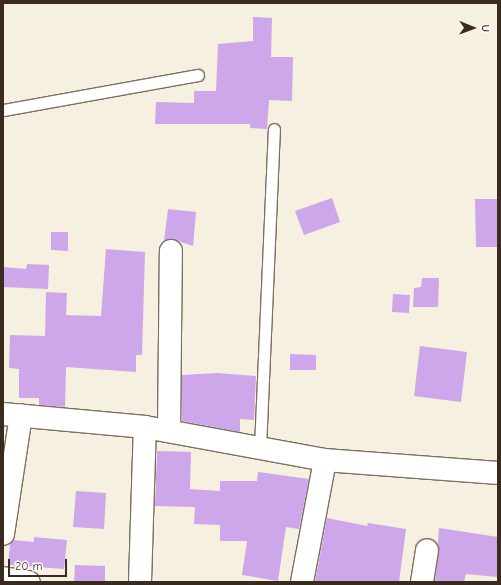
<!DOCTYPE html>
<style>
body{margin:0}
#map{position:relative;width:501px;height:585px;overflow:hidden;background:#f5f0df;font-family:"Comic Neue",sans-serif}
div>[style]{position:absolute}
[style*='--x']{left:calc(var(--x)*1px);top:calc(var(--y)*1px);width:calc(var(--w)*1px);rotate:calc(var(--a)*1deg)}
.building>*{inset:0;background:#cda7ea}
.roads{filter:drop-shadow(1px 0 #7c6f62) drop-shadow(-1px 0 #7c6f62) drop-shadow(0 1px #7c6f62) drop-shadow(0 -1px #7c6f62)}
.service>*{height:11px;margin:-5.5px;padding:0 5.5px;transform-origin:5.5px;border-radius:5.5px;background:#fff}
.minor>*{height:22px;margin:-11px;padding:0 11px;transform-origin:11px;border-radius:11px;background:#fff}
span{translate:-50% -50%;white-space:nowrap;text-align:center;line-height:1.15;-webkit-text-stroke:4px #fff;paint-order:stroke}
.frame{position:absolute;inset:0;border:4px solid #3b2a1e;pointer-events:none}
.north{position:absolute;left:453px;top:8px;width:40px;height:40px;-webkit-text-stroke:3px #fff;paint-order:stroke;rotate:91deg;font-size:11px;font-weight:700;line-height:16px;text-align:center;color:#3b2a1e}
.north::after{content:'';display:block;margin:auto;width:14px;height:18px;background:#3b2a1e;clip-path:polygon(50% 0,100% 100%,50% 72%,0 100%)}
.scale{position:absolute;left:8px;top:559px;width:59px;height:18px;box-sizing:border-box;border:2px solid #3b2a1e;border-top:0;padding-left:5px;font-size:12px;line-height:14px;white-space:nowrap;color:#3b2a1e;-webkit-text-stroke:3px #fff;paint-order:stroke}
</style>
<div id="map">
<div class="building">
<i style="clip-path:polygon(253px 17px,272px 18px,271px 57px,293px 57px,292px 101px,269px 100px,267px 129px,250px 128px,250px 124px,155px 124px,156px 102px,194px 103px,194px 91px,216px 91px,218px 44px,253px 41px)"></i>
<i style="clip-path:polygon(332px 198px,340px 222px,304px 235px,295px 211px)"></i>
<i style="clip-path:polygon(475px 199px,498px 199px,498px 247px,476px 247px)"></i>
<i style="clip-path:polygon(168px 209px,196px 212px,193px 246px,172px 239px,164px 241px)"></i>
<i style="clip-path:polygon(51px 232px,68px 232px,68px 251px,51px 250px)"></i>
<i style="clip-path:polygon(106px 249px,145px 252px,142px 355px,136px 355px,136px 372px,66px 367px,65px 407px,39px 405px,39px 398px,19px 398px,19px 369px,9px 368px,10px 335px,45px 336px,46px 292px,67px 293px,66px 315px,101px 316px)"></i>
<i style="clip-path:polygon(27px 264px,49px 265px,48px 289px,3px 287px,3px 267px,26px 269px)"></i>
<i style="clip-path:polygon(422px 278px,439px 278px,438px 307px,413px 307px,414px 288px,421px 287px)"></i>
<i style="clip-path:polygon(393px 294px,410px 295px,409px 313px,392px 312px)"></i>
<i style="clip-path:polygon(420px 346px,467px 352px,461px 402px,414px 396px)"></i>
<i style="clip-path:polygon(290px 354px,316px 355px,316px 370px,290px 370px)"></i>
<i style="clip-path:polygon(217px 373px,256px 376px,254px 420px,240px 419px,240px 432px,182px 421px,182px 375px)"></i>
<i style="clip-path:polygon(157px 451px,191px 452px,190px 489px,220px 491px,220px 481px,257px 481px,258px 472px,309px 479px,299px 529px,286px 527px,278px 581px,242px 575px,247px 541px,220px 541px,220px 525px,194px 524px,195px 507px,155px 506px)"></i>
<i style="clip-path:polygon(76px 491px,106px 493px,104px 529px,73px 527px)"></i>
<i style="clip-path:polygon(327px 518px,367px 526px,368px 523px,406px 529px,399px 582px,315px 582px)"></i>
<i style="clip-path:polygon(439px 528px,498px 537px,498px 577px,466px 574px,464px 582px,435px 582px)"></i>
<i style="clip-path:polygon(34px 537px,67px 540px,64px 569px,8px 565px,10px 544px,13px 540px,34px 542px)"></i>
<i style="clip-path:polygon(75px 565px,105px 566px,105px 582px,74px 582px)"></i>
</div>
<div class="roads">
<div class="service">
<i style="--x:3;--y:110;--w:198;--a:-10.2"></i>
<i style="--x:260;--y:448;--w:319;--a:-87.5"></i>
</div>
<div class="minor">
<i style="--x:3;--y:414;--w:143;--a:5.2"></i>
<i style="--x:145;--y:427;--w:183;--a:10.4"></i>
<i style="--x:325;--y:460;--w:173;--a:4.3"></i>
<i style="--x:169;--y:431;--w:180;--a:-89.4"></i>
<i style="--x:3;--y:534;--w:120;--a:-81.4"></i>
<i style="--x:3;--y:578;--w:26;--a:9"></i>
<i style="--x:140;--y:582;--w:155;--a:-88.2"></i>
<i style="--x:302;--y:582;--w:124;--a:-79.3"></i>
<i style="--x:422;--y:582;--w:32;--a:-81"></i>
</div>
</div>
<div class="frame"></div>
<div class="north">U</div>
<div class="scale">20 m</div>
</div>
